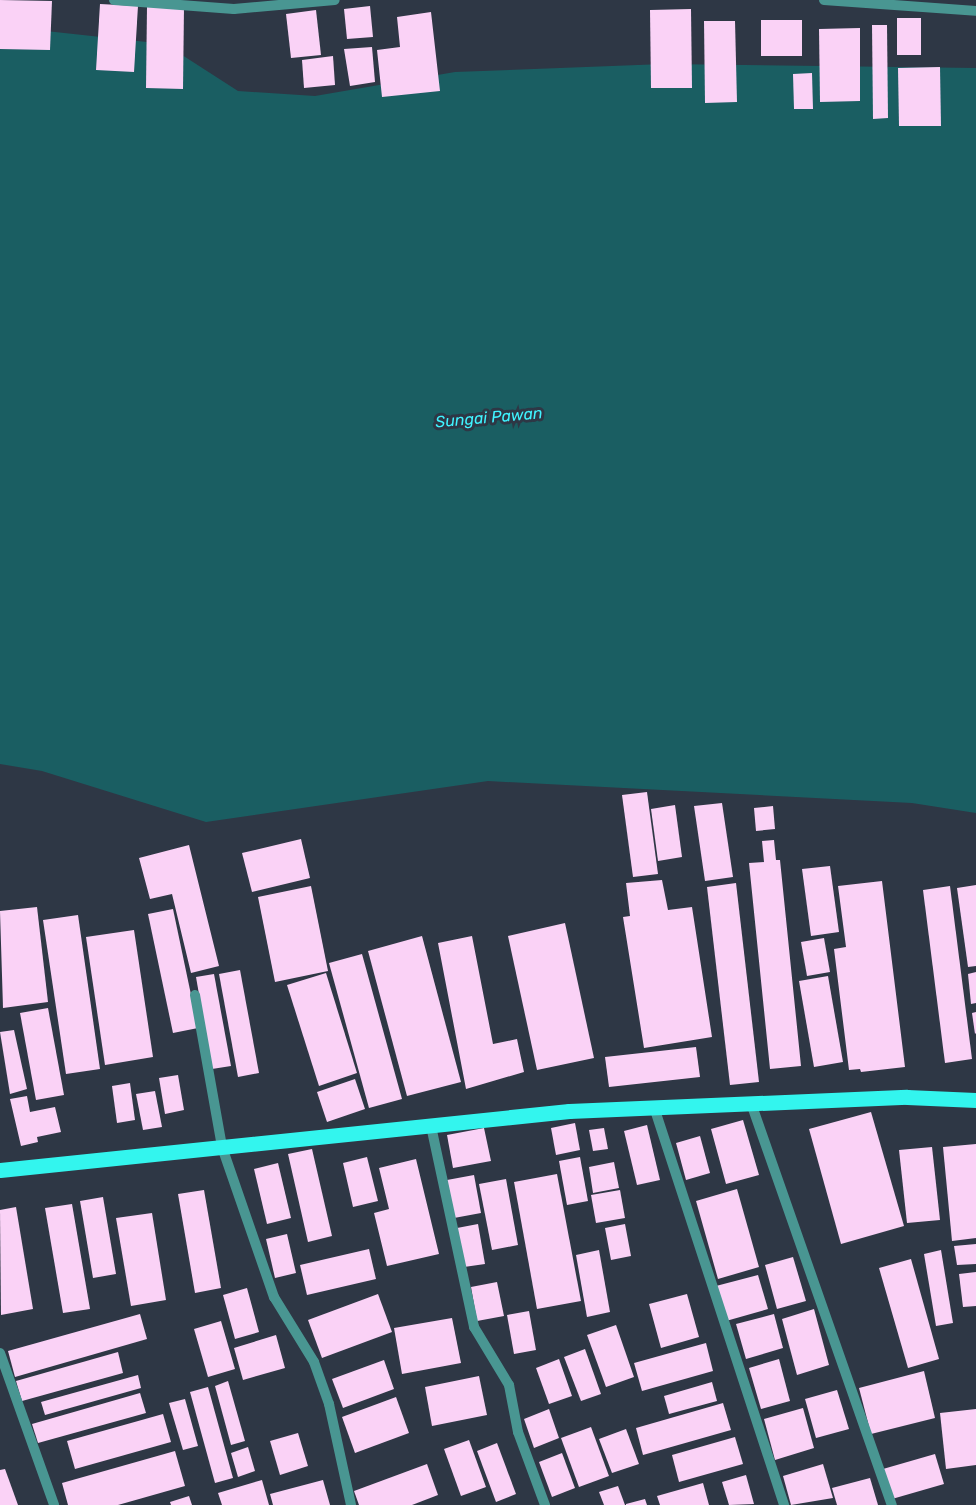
<!DOCTYPE html>
<style>
body{margin:0}
#map{position:relative;width:976px;height:1505px;overflow:hidden;background:#2e3745;font-family:Rubik,sans-serif}
div>[style]{position:absolute}
[style*='--x']{left:calc(var(--x)*1px);top:calc(var(--y)*1px);width:calc(var(--w)*1px);rotate:calc(var(--a)*1deg)}
.water>*{inset:0;background:#1a5e62}
.building>*{inset:0;background:#fad2f6}
.minor>*{height:10px;margin:-5px;padding:0 5px;transform-origin:5px;border-radius:5px;background:#499692}
.major>*{height:15px;margin:-7.5px;padding:0 7.5px;transform-origin:7.5px;border-radius:7.5px;background:#33f5ee}
span{translate:-50% -50%;white-space:nowrap;text-align:center;line-height:1.15;-webkit-text-stroke:6px #2e3745;paint-order:stroke}
.water-label{font-size:16px;color:#3ff4ff;font-style:italic}
</style>
<div id="map">
<div class="water">
<i style="clip-path:polygon(0 26px,165px 44px,238px 91px,315px 96px,455px 72px,664px 64px,976px 68px,976px 813px,912px 803px,488px 781px,206px 822px,42px 771px,0 764px)"></i>
</div>
<div class="building">
<i style="clip-path:polygon(0 0,52px 1px,50px 50px,0 49px)"></i>
<i style="clip-path:polygon(100px 4px,138px 6px,134px 72px,96px 70px)"></i>
<i style="clip-path:polygon(370px 6px,373px 37px,347px 39px,344px 9px)"></i>
<i style="clip-path:polygon(147px 7px,184px 7px,183px 89px,146px 88px)"></i>
<i style="clip-path:polygon(691px 9px,692px 88px,651px 88px,650px 10px)"></i>
<i style="clip-path:polygon(316px 10px,321px 55px,291px 58px,286px 14px)"></i>
<i style="clip-path:polygon(431px 12px,440px 91px,382px 97px,377px 50px,400px 47px,397px 17px)"></i>
<i style="clip-path:polygon(897px 18px,921px 18px,921px 55px,897px 55px)"></i>
<i style="clip-path:polygon(761px 20px,802px 20px,802px 56px,761px 56px)"></i>
<i style="clip-path:polygon(704px 21px,735px 21px,737px 102px,705px 103px)"></i>
<i style="clip-path:polygon(872px 25px,887px 25px,888px 118px,873px 119px)"></i>
<i style="clip-path:polygon(860px 28px,860px 101px,820px 102px,819px 29px)"></i>
<i style="clip-path:polygon(372px 47px,375px 82px,350px 86px,344px 49px)"></i>
<i style="clip-path:polygon(333px 56px,335px 85px,304px 88px,302px 60px)"></i>
<i style="clip-path:polygon(940px 67px,941px 126px,899px 126px,898px 68px)"></i>
<i style="clip-path:polygon(812px 73px,813px 109px,794px 109px,793px 74px)"></i>
<i style="clip-path:polygon(647px 792px,658px 874px,633px 877px,622px 795px)"></i>
<i style="clip-path:polygon(722px 803px,733px 877px,705px 881px,694px 806px)"></i>
<i style="clip-path:polygon(675px 805px,682px 857px,658px 861px,651px 809px)"></i>
<i style="clip-path:polygon(773px 806px,775px 829px,756px 831px,754px 808px)"></i>
<i style="clip-path:polygon(301px 839px,310px 878px,252px 892px,242px 853px)"></i>
<i style="clip-path:polygon(774px 840px,776px 860px,780px 860px,801px 1066px,770px 1069px,749px 863px,764px 862px,762px 841px)"></i>
<i style="clip-path:polygon(189px 845px,219px 966px,191px 973px,172px 894px,150px 899px,139px 858px)"></i>
<i style="clip-path:polygon(830px 866px,839px 932px,811px 936px,802px 869px)"></i>
<i style="clip-path:polygon(662px 880px,668px 910px,692px 907px,712px 1037px,644px 1048px,623px 917px,630px 916px,626px 883px)"></i>
<i style="clip-path:polygon(882px 881px,905px 1067px,861px 1072px,860px 1069px,849px 1070px,834px 949px,846px 947px,838px 886px)"></i>
<i style="clip-path:polygon(736px 883px,759px 1082px,730px 1085px,707px 887px)"></i>
<i style="clip-path:polygon(976px 885px,976px 966px,968px 967px,957px 888px)"></i>
<i style="clip-path:polygon(311px 886px,328px 971px,275px 982px,258px 897px)"></i>
<i style="clip-path:polygon(950px 886px,972px 1059px,945px 1063px,923px 890px)"></i>
<i style="clip-path:polygon(37px 907px,48px 1002px,3px 1008px,0 911px)"></i>
<i style="clip-path:polygon(173px 909px,198px 1028px,173px 1033px,148px 914px)"></i>
<i style="clip-path:polygon(78px 915px,100px 1069px,66px 1074px,43px 920px)"></i>
<i style="clip-path:polygon(565px 923px,594px 1058px,537px 1070px,508px 936px)"></i>
<i style="clip-path:polygon(134px 930px,153px 1057px,105px 1065px,86px 937px)"></i>
<i style="clip-path:polygon(422px 936px,461px 1082px,407px 1096px,368px 951px)"></i>
<i style="clip-path:polygon(472px 936px,493px 1044px,517px 1039px,524px 1072px,466px 1089px,438px 943px)"></i>
<i style="clip-path:polygon(824px 938px,830px 972px,807px 976px,801px 942px)"></i>
<i style="clip-path:polygon(362px 954px,402px 1099px,369px 1108px,329px 963px)"></i>
<i style="clip-path:polygon(240px 970px,259px 1073px,238px 1077px,219px 974px)"></i>
<i style="clip-path:polygon(976px 972px,976px 1003px,971px 1004px,968px 974px)"></i>
<i style="clip-path:polygon(326px 973px,357px 1073px,319px 1086px,287px 985px)"></i>
<i style="clip-path:polygon(214px 974px,231px 1066px,212px 1069px,196px 977px)"></i>
<i style="clip-path:polygon(828px 976px,843px 1062px,814px 1067px,799px 981px)"></i>
<i style="clip-path:polygon(48px 1008px,64px 1095px,36px 1100px,20px 1013px)"></i>
<i style="clip-path:polygon(976px 1012px,976px 1033px,975px 1034px,972px 1013px)"></i>
<i style="clip-path:polygon(14px 1030px,27px 1089px,10px 1094px,0 1032px)"></i>
<i style="clip-path:polygon(696px 1047px,700px 1077px,609px 1087px,605px 1057px)"></i>
<i style="clip-path:polygon(178px 1075px,184px 1110px,165px 1114px,159px 1078px)"></i>
<i style="clip-path:polygon(355px 1079px,365px 1109px,327px 1122px,317px 1092px)"></i>
<i style="clip-path:polygon(130px 1083px,135px 1120px,117px 1123px,112px 1086px)"></i>
<i style="clip-path:polygon(155px 1091px,162px 1127px,143px 1130px,136px 1094px)"></i>
<i style="clip-path:polygon(27px 1096px,30px 1112px,55px 1107px,61px 1132px,37px 1137px,38px 1142px,21px 1146px,10px 1099px)"></i>
<i style="clip-path:polygon(871px 1112px,904px 1226px,841px 1244px,809px 1129px)"></i>
<i style="clip-path:polygon(743px 1120px,759px 1175px,726px 1184px,711px 1129px)"></i>
<i style="clip-path:polygon(575px 1123px,580px 1150px,556px 1155px,551px 1128px)"></i>
<i style="clip-path:polygon(647px 1125px,660px 1180px,637px 1185px,624px 1131px)"></i>
<i style="clip-path:polygon(484px 1128px,491px 1161px,453px 1168px,447px 1135px)"></i>
<i style="clip-path:polygon(604px 1128px,608px 1149px,593px 1151px,589px 1130px)"></i>
<i style="clip-path:polygon(700px 1136px,710px 1173px,686px 1180px,676px 1143px)"></i>
<i style="clip-path:polygon(976px 1144px,976px 1238px,952px 1241px,943px 1147px)"></i>
<i style="clip-path:polygon(932px 1147px,940px 1220px,907px 1223px,899px 1150px)"></i>
<i style="clip-path:polygon(312px 1149px,332px 1236px,308px 1242px,288px 1154px)"></i>
<i style="clip-path:polygon(367px 1157px,378px 1201px,353px 1207px,343px 1163px)"></i>
<i style="clip-path:polygon(580px 1157px,588px 1201px,567px 1205px,559px 1161px)"></i>
<i style="clip-path:polygon(416px 1159px,439px 1254px,387px 1266px,374px 1213px,389px 1209px,379px 1168px)"></i>
<i style="clip-path:polygon(614px 1162px,619px 1188px,593px 1193px,589px 1167px)"></i>
<i style="clip-path:polygon(278px 1163px,291px 1218px,267px 1224px,254px 1169px)"></i>
<i style="clip-path:polygon(557px 1174px,581px 1301px,537px 1309px,514px 1182px)"></i>
<i style="clip-path:polygon(474px 1175px,481px 1213px,454px 1218px,447px 1180px)"></i>
<i style="clip-path:polygon(506px 1179px,518px 1245px,492px 1250px,479px 1184px)"></i>
<i style="clip-path:polygon(737px 1189px,759px 1267px,718px 1279px,696px 1201px)"></i>
<i style="clip-path:polygon(204px 1190px,221px 1288px,195px 1293px,178px 1194px)"></i>
<i style="clip-path:polygon(620px 1190px,625px 1218px,596px 1223px,591px 1195px)"></i>
<i style="clip-path:polygon(103px 1197px,116px 1274px,93px 1278px,80px 1201px)"></i>
<i style="clip-path:polygon(72px 1204px,90px 1309px,63px 1313px,45px 1208px)"></i>
<i style="clip-path:polygon(16px 1207px,33px 1309px,1px 1315px,0 1210px)"></i>
<i style="clip-path:polygon(152px 1213px,166px 1300px,131px 1306px,116px 1218px)"></i>
<i style="clip-path:polygon(478px 1224px,485px 1264px,464px 1267px,457px 1228px)"></i>
<i style="clip-path:polygon(625px 1224px,631px 1256px,611px 1260px,605px 1228px)"></i>
<i style="clip-path:polygon(287px 1234px,296px 1273px,275px 1278px,266px 1239px)"></i>
<i style="clip-path:polygon(976px 1244px,976px 1264px,957px 1265px,954px 1246px)"></i>
<i style="clip-path:polygon(369px 1249px,376px 1279px,307px 1295px,300px 1265px)"></i>
<i style="clip-path:polygon(599px 1250px,610px 1312px,587px 1317px,576px 1255px)"></i>
<i style="clip-path:polygon(941px 1250px,953px 1323px,936px 1326px,924px 1254px)"></i>
<i style="clip-path:polygon(793px 1257px,806px 1301px,777px 1309px,765px 1265px)"></i>
<i style="clip-path:polygon(911px 1259px,939px 1359px,908px 1368px,879px 1268px)"></i>
<i style="clip-path:polygon(976px 1272px,976px 1306px,963px 1307px,959px 1274px)"></i>
<i style="clip-path:polygon(758px 1275px,768px 1309px,726px 1321px,716px 1286px)"></i>
<i style="clip-path:polygon(497px 1282px,504px 1316px,477px 1321px,471px 1287px)"></i>
<i style="clip-path:polygon(247px 1288px,259px 1332px,235px 1339px,223px 1295px)"></i>
<i style="clip-path:polygon(378px 1294px,392px 1332px,322px 1358px,308px 1320px)"></i>
<i style="clip-path:polygon(687px 1294px,699px 1337px,661px 1348px,649px 1304px)"></i>
<i style="clip-path:polygon(814px 1309px,829px 1365px,797px 1375px,782px 1319px)"></i>
<i style="clip-path:polygon(529px 1311px,536px 1350px,514px 1354px,507px 1315px)"></i>
<i style="clip-path:polygon(140px 1314px,147px 1339px,15px 1377px,8px 1351px)"></i>
<i style="clip-path:polygon(774px 1314px,783px 1348px,746px 1359px,736px 1324px)"></i>
<i style="clip-path:polygon(452px 1318px,461px 1363px,402px 1374px,394px 1328px)"></i>
<i style="clip-path:polygon(221px 1321px,235px 1369px,208px 1377px,194px 1329px)"></i>
<i style="clip-path:polygon(616px 1325px,634px 1377px,606px 1387px,587px 1335px)"></i>
<i style="clip-path:polygon(276px 1335px,285px 1368px,243px 1380px,234px 1348px)"></i>
<i style="clip-path:polygon(706px 1343px,713px 1371px,642px 1391px,634px 1363px)"></i>
<i style="clip-path:polygon(585px 1349px,601px 1394px,581px 1401px,564px 1357px)"></i>
<i style="clip-path:polygon(118px 1352px,123px 1373px,22px 1401px,16px 1381px)"></i>
<i style="clip-path:polygon(559px 1359px,572px 1396px,549px 1404px,536px 1368px)"></i>
<i style="clip-path:polygon(779px 1359px,790px 1401px,761px 1409px,749px 1368px)"></i>
<i style="clip-path:polygon(384px 1360px,394px 1389px,343px 1408px,332px 1379px)"></i>
<i style="clip-path:polygon(924px 1371px,935px 1418px,871px 1434px,859px 1388px)"></i>
<i style="clip-path:polygon(138px 1375px,141px 1388px,45px 1415px,41px 1402px)"></i>
<i style="clip-path:polygon(479px 1376px,487px 1415px,432px 1426px,425px 1387px)"></i>
<i style="clip-path:polygon(228px 1381px,245px 1441px,231px 1445px,215px 1386px)"></i>
<i style="clip-path:polygon(712px 1382px,717px 1401px,669px 1414px,664px 1396px)"></i>
<i style="clip-path:polygon(208px 1387px,233px 1478px,215px 1483px,190px 1392px)"></i>
<i style="clip-path:polygon(837px 1390px,849px 1429px,816px 1438px,805px 1399px)"></i>
<i style="clip-path:polygon(140px 1393px,146px 1413px,38px 1443px,32px 1424px)"></i>
<i style="clip-path:polygon(396px 1397px,409px 1433px,355px 1453px,342px 1417px)"></i>
<i style="clip-path:polygon(185px 1399px,198px 1446px,183px 1450px,169px 1403px)"></i>
<i style="clip-path:polygon(723px 1403px,731px 1430px,643px 1455px,636px 1428px)"></i>
<i style="clip-path:polygon(803px 1408px,814px 1448px,775px 1460px,764px 1419px)"></i>
<i style="clip-path:polygon(549px 1409px,559px 1438px,534px 1448px,524px 1419px)"></i>
<i style="clip-path:polygon(976px 1409px,976px 1465px,946px 1469px,940px 1413px)"></i>
<i style="clip-path:polygon(163px 1414px,171px 1442px,75px 1469px,67px 1441px)"></i>
<i style="clip-path:polygon(591px 1427px,609px 1476px,579px 1487px,561px 1438px)"></i>
<i style="clip-path:polygon(626px 1429px,639px 1464px,612px 1473px,599px 1439px)"></i>
<i style="clip-path:polygon(298px 1433px,308px 1466px,280px 1475px,270px 1441px)"></i>
<i style="clip-path:polygon(735px 1437px,743px 1464px,679px 1482px,672px 1455px)"></i>
<i style="clip-path:polygon(469px 1440px,486px 1487px,461px 1496px,444px 1449px)"></i>
<i style="clip-path:polygon(497px 1443px,516px 1494px,496px 1502px,477px 1451px)"></i>
<i style="clip-path:polygon(248px 1447px,255px 1471px,238px 1477px,231px 1453px)"></i>
<i style="clip-path:polygon(175px 1451px,185px 1486px,118px 1505px,68px 1505px,62px 1483px)"></i>
<i style="clip-path:polygon(562px 1453px,575px 1488px,552px 1497px,539px 1462px)"></i>
<i style="clip-path:polygon(935px 1454px,944px 1484px,892px 1499px,883px 1469px)"></i>
<i style="clip-path:polygon(427px 1464px,438px 1495px,412px 1505px,359px 1505px,354px 1491px)"></i>
<i style="clip-path:polygon(823px 1464px,833px 1498px,791px 1505px,783px 1476px)"></i>
<i style="clip-path:polygon(5px 1469px,18px 1505px,0 1505px,0 1470px)"></i>
<i style="clip-path:polygon(746px 1475px,754px 1504px,729px 1505px,722px 1482px)"></i>
<i style="clip-path:polygon(870px 1478px,878px 1505px,837px 1505px,832px 1488px)"></i>
<i style="clip-path:polygon(262px 1480px,269px 1505px,222px 1505px,218px 1493px)"></i>
<i style="clip-path:polygon(323px 1480px,330px 1505px,273px 1505px,270px 1494px)"></i>
<i style="clip-path:polygon(703px 1483px,709px 1505px,660px 1505px,657px 1496px)"></i>
<i style="clip-path:polygon(618px 1486px,625px 1505px,604px 1505px,599px 1492px)"></i>
<i style="clip-path:polygon(189px 1496px,192px 1505px,171px 1505px,170px 1502px)"></i>
<i style="clip-path:polygon(645px 1499px,647px 1505px,626px 1505px,626px 1504px)"></i>
</div>
<div class="minor">
<i style="--x:114;--y:0;--w:120;--a:4.3"></i>
<i style="--x:234;--y:9;--w:101;--a:-5.1"></i>
<i style="--x:824;--y:0;--w:152;--a:4.1"></i>
<i style="--x:195;--y:995;--w:154;--a:79.9"></i>
<i style="--x:222;--y:1147;--w:159;--a:70.9"></i>
<i style="--x:274;--y:1297;--w:76;--a:58.4"></i>
<i style="--x:314;--y:1362;--w:45;--a:70.3"></i>
<i style="--x:329;--y:1404;--w:103;--a:77.7"></i>
<i style="--x:751;--y:1103;--w:426;--a:70.7"></i>
<i style="--x:654;--y:1107;--w:419;--a:71.9"></i>
<i style="--x:431;--y:1126;--w:206;--a:77.9"></i>
<i style="--x:474;--y:1327;--w:68;--a:58.9"></i>
<i style="--x:509;--y:1385;--w:48;--a:79.2"></i>
<i style="--x:518;--y:1432;--w:78;--a:69.7"></i>
<i style="--x:0;--y:1353;--w:161;--a:70.4"></i>
</div>
<div class="major">
<i style="--x:0;--y:1170;--w:572;--a:-5.92"></i>
<i style="--x:569;--y:1111;--w:338;--a:-2.4"></i>
<i style="--x:907;--y:1097;--w:69;--a:2.5"></i>
</div>
<div class="water-label">
<span style="left:489px;top:418px;rotate:-5deg">Sungai Pawan</span>
</div>
</div>
